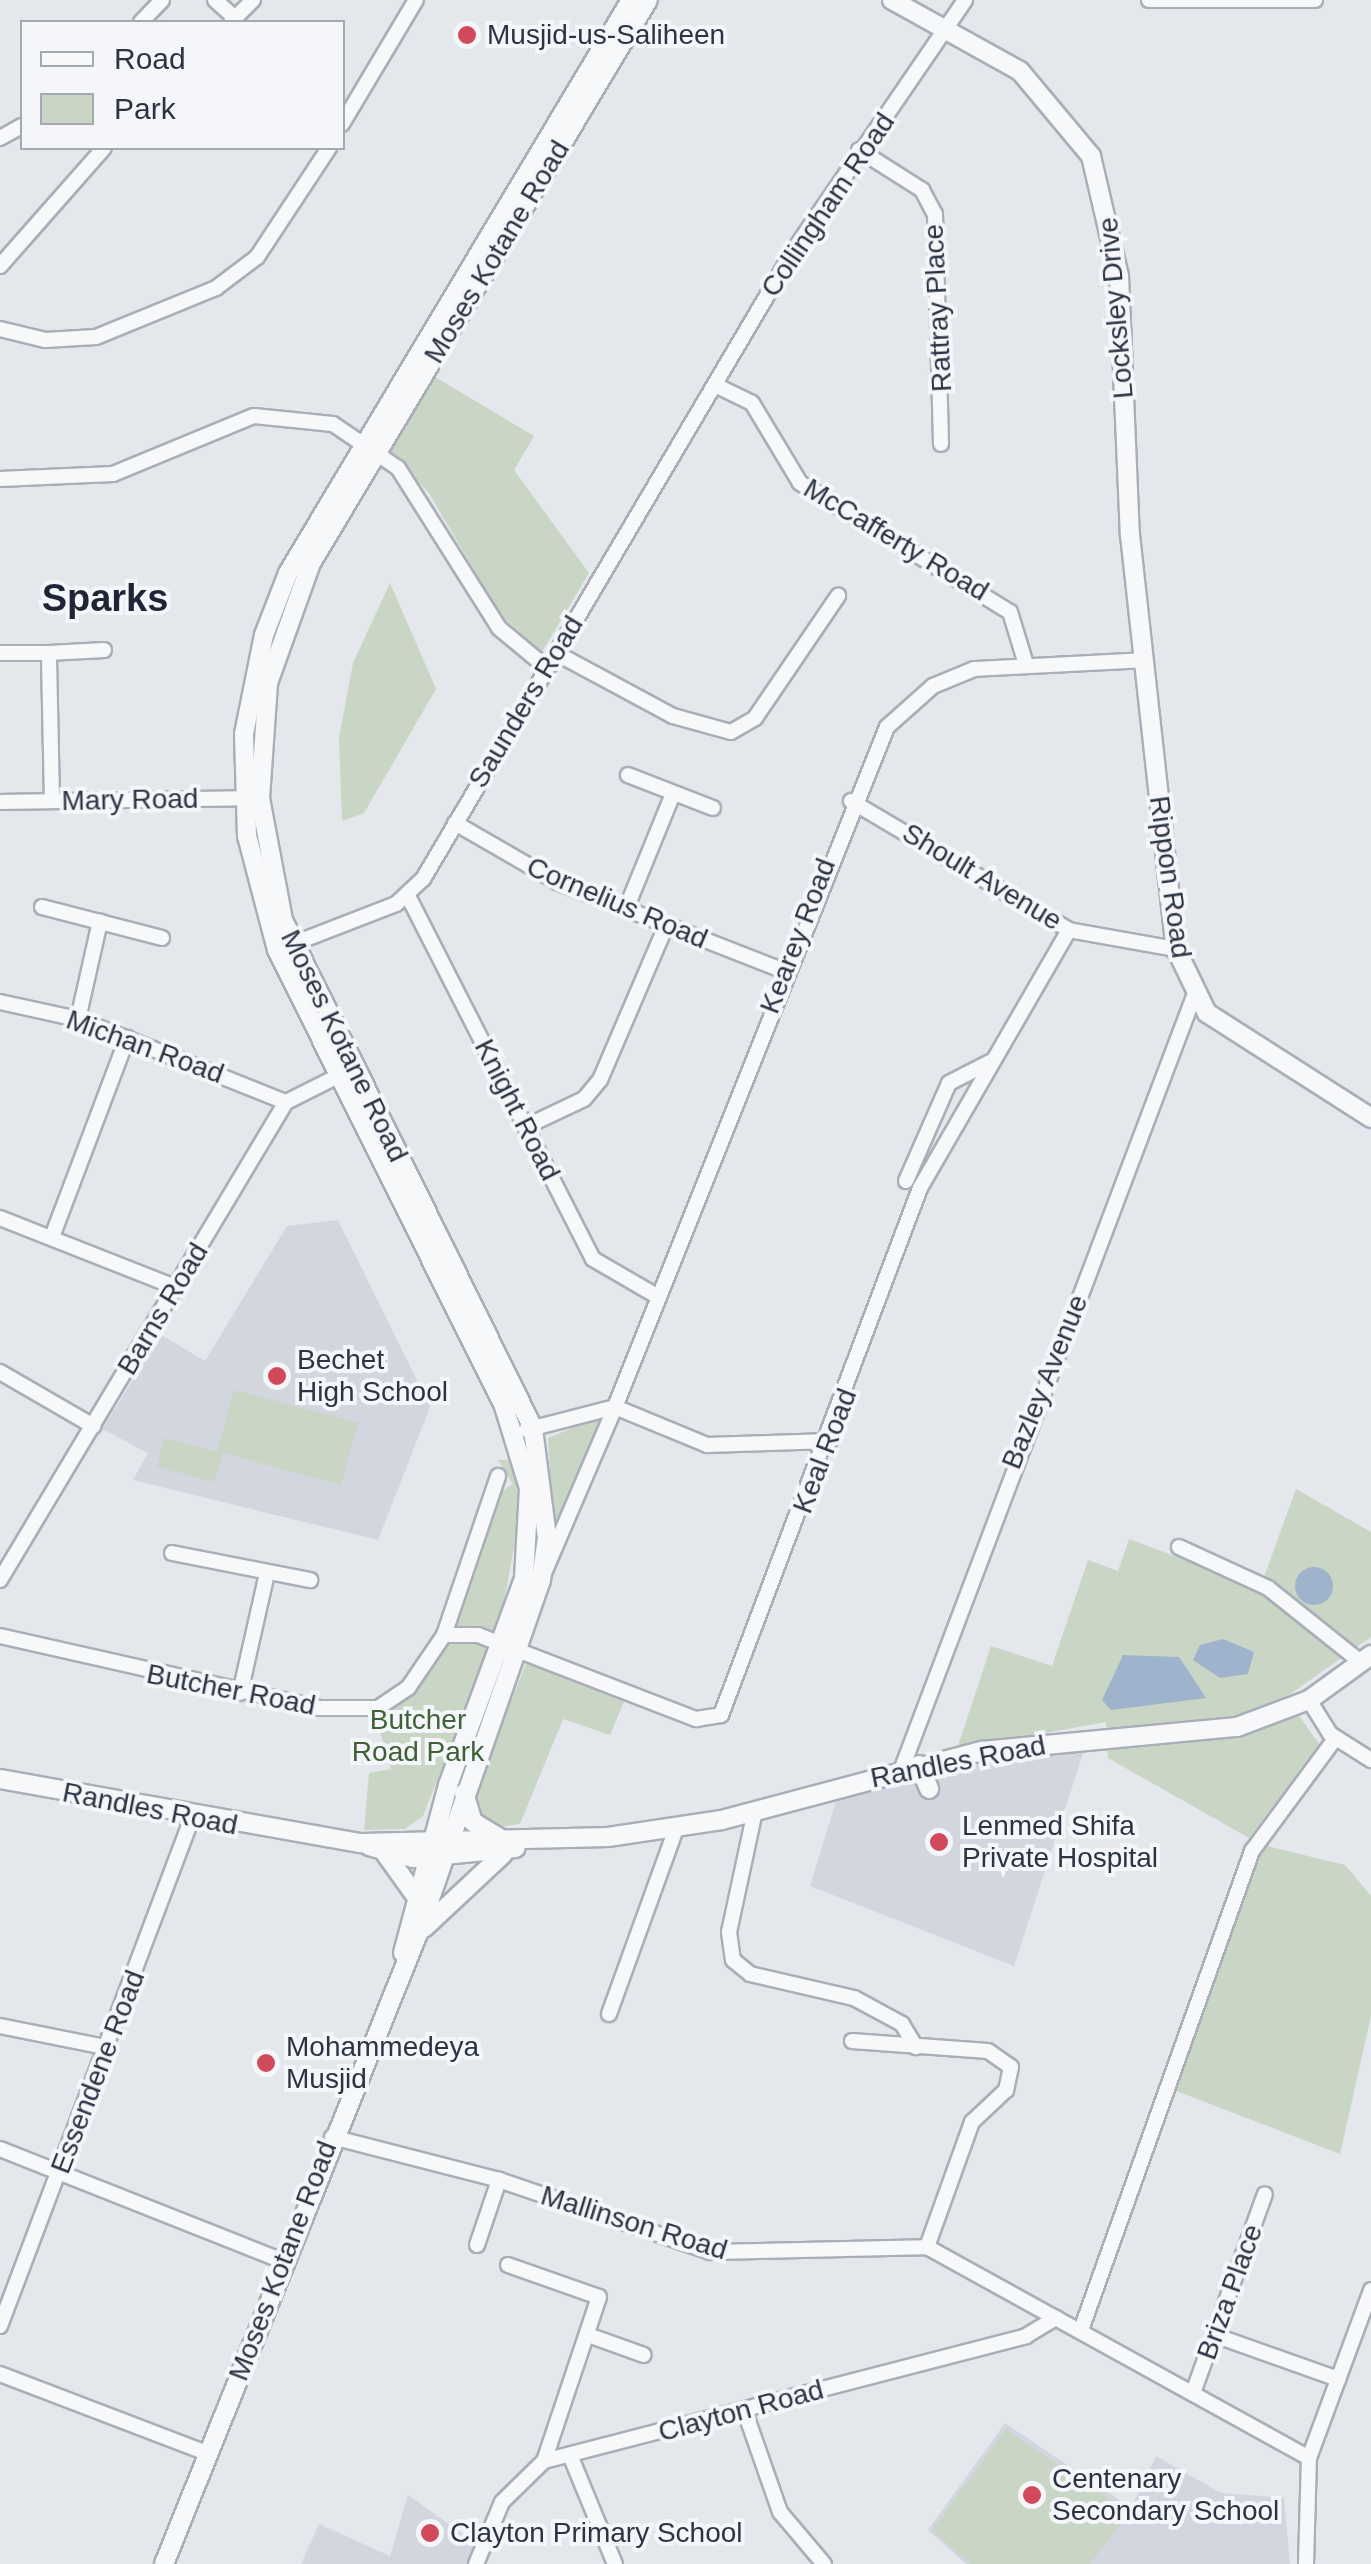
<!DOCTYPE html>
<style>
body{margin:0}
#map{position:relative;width:1371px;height:2564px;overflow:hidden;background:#e4e7ec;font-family:Arial,sans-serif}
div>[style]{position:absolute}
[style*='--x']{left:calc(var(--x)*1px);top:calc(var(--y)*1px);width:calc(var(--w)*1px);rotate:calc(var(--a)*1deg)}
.built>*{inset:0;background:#d2d6de}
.green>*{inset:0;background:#c9d6c5}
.water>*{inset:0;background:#9fb4cc}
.round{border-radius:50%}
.roads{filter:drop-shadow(2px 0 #a9aeb7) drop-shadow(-2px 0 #a9aeb7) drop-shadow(0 2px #a9aeb7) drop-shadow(0 -2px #a9aeb7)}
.minor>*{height:14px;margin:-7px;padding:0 7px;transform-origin:7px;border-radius:7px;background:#f7f8fa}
.tertiary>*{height:18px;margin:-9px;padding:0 9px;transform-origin:9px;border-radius:9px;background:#f7f8fa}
.dots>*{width:28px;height:28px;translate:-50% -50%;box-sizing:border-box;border:5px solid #f4f6f9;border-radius:50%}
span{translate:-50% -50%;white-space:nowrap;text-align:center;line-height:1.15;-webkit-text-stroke:8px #f4f6f9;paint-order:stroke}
.poi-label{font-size:28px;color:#2b3445}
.left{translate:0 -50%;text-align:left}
.street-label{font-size:28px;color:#2b3445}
.park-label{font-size:28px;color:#3f6138}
.district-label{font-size:38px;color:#1d2536;font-weight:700}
.legend{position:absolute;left:20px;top:20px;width:325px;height:130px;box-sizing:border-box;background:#f4f6f9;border:2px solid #a4a8b1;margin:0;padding:12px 18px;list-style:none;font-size:30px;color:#2b3445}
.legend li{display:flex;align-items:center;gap:20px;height:50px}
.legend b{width:50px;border:2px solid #a4a8b1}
</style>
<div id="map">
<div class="built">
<i style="clip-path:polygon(338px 1220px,430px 1407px,378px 1540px,133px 1480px,148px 1453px,102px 1429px,161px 1335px,205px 1361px,287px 1226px)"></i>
<i style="clip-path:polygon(1088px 1738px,1014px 1966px,810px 1886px,840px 1788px)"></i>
<i style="clip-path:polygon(1005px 2423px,1131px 2508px,1156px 2456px,1221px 2493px,1284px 2498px,1290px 2564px,966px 2564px,928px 2530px)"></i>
<i style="clip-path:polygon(408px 2495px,475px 2543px,467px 2564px,301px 2564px,319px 2524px,390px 2556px)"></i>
</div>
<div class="green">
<i style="clip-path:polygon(435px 377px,534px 436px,514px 470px,589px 573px,542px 652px,500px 615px,429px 493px,387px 450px)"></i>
<i style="clip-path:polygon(390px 583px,436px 689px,364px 813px,342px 821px,339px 738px,353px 663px)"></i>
<i style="clip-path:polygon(234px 1390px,358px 1423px,341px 1485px,223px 1453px,214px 1482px,157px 1467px,164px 1438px,217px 1452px)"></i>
<i style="clip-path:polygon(603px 1415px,604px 1419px,555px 1556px,548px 1438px)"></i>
<i style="clip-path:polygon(498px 1460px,513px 1460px,520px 1513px,501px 1619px,423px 1816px,405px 1829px,364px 1830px,369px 1773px,391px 1769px,376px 1718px,412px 1697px,427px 1674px,498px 1494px,513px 1484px)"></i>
<i style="clip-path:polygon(1296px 1489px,1371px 1532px,1371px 1637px,1286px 1697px,1319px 1744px,1249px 1838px,1108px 1758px,1106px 1722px,957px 1749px,991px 1646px,1052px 1666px,1088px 1560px,1118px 1571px,1129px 1539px,1260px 1588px)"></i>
<i style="clip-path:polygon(528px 1659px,626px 1697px,610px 1735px,563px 1719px,520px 1824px,499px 1827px,479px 1817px,473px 1793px)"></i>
<i style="clip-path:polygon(1254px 1843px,1345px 1865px,1371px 1896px,1371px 2016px,1340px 2154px,1174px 2090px)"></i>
<i style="clip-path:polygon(1006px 2429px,1129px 2513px,1090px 2564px,970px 2564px,932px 2530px)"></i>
</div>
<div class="water">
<i class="round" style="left:1295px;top:1567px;width:38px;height:38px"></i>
<i style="clip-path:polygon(1223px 1639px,1254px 1652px,1248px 1674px,1220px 1678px,1193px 1660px,1200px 1645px)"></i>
<i style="clip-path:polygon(1123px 1655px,1179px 1657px,1206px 1698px,1111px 1710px,1102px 1700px)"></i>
</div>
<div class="roads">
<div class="minor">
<i style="--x:215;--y:0;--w:27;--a:42"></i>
<i style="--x:1149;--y:0;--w:166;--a:0"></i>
<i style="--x:141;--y:22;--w:30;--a:-46"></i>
<i style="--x:231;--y:22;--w:31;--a:-45"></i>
<i style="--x:342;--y:124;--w:144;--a:-59.2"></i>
<i style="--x:0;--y:138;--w:25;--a:-29"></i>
<i style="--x:859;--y:150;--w:75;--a:32.4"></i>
<i style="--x:922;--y:190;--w:27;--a:62"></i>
<i style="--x:935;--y:214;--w:230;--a:88.5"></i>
<i style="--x:0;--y:266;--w:157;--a:-48.6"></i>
<i style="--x:0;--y:329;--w:46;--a:13.7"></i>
<i style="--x:45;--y:340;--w:51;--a:-3.4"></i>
<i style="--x:96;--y:337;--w:130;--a:-22.2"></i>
<i style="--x:216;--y:288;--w:51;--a:-37.1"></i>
<i style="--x:257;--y:257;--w:131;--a:-56.6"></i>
<i style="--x:715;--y:385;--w:41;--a:25.9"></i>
<i style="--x:752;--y:403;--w:93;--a:59"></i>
<i style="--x:800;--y:483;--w:246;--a:31.6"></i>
<i style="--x:1010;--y:612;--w:51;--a:73"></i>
<i style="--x:0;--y:479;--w:113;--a:-2.5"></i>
<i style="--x:113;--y:474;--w:152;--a:-22.4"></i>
<i style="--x:254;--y:416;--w:79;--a:5.8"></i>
<i style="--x:333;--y:424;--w:78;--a:34.1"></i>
<i style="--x:398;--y:468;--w:189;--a:57.7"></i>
<i style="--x:499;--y:628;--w:62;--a:39.8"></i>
<i style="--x:0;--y:653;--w:49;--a:0"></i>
<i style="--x:556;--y:653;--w:133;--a:28.3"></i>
<i style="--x:673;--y:716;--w:60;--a:15.4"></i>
<i style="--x:731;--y:732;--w:28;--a:-30"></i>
<i style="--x:755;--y:718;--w:148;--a:-55.8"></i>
<i style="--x:628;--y:775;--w:91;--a:21.2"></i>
<i style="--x:52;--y:801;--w:148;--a:-91.2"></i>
<i style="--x:49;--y:653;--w:55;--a:-3.1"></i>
<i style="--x:851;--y:801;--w:253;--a:30.6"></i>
<i style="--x:1069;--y:930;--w:109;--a:10.1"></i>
<i style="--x:0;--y:802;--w:254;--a:-0.9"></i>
<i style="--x:455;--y:823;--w:118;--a:30"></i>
<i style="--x:557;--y:882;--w:244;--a:21.4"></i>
<i style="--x:408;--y:896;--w:407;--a:63"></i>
<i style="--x:593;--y:1259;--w:72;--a:30.1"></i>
<i style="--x:42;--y:907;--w:124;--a:14.5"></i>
<i style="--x:626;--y:909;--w:124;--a:-67.8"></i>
<i style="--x:285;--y:947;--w:119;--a:-21.2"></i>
<i style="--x:396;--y:904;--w:37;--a:-43"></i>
<i style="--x:423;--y:879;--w:730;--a:-59.47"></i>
<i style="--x:794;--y:250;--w:303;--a:-55.6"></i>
<i style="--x:0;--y:1002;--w:80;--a:12.3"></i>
<i style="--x:78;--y:1019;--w:224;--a:21.8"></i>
<i style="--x:78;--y:1019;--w:100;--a:-77.3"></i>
<i style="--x:525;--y:1127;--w:65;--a:-25.4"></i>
<i style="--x:584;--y:1099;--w:25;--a:-50"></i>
<i style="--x:600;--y:1080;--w:168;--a:-66.8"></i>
<i style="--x:906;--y:1181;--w:107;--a:-66.3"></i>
<i style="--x:949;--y:1083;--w:46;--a:-27.1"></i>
<i style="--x:0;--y:1218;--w:188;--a:21.5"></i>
<i style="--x:52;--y:1237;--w:213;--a:-69.3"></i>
<i style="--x:0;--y:1372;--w:108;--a:30.1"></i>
<i style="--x:526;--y:1430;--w:92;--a:-14.5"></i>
<i style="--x:615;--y:1407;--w:732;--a:-68.2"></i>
<i style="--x:887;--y:727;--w:62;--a:-41.7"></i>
<i style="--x:933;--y:686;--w:44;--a:-22.5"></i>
<i style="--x:974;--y:669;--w:171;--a:-3"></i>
<i style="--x:1179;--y:1547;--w:98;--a:24.7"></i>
<i style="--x:1268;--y:1588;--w:120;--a:38.6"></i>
<i style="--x:172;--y:1553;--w:141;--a:11.1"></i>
<i style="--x:0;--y:1580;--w:557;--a:-59.11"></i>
<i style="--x:286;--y:1102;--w:69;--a:-26.6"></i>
<i style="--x:541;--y:1580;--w:188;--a:-66.8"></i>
<i style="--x:615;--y:1407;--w:100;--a:22.4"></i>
<i style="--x:707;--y:1445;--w:123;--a:-1.9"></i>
<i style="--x:444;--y:1635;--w:34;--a:0"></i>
<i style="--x:478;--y:1635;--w:234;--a:21.1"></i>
<i style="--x:696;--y:1719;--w:25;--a:-9"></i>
<i style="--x:721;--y:1715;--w:563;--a:-69.31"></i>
<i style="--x:920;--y:1188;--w:298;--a:-60"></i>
<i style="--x:0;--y:1636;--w:327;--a:12.7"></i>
<i style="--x:319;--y:1708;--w:59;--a:0"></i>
<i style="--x:378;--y:1708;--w:36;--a:-34"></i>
<i style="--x:408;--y:1688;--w:64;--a:-55.8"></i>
<i style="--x:444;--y:1635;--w:168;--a:-71.2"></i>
<i style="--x:240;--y:1693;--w:123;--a:-77.3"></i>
<i style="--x:1309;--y:1700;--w:40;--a:58"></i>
<i style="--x:1330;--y:1734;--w:49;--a:32.4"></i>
<i style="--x:902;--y:1768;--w:825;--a:-69.28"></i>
<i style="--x:755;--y:1811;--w:124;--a:102.1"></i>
<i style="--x:729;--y:1932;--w:28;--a:82"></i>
<i style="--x:733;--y:1960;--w:22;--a:39"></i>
<i style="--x:750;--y:1974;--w:107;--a:13"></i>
<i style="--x:854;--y:1998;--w:55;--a:28.4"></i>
<i style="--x:902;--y:2024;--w:27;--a:59"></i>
<i style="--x:609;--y:2014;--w:197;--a:-70.1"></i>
<i style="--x:0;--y:2026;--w:107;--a:11.3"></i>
<i style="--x:852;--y:2041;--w:136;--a:4.2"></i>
<i style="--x:988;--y:2051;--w:28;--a:35"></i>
<i style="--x:1011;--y:2067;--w:24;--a:102"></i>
<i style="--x:1006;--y:2090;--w:47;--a:136.7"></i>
<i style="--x:972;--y:2122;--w:133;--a:109.8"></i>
<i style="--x:332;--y:2137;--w:172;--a:14.4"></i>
<i style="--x:499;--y:2180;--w:223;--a:18.8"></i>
<i style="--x:710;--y:2252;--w:217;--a:-1.3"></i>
<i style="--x:927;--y:2247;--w:436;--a:28.9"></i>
<i style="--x:0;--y:2149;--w:304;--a:21.6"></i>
<i style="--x:477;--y:2245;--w:69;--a:-71.3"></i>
<i style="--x:508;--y:2265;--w:96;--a:19.4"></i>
<i style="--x:599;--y:2297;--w:173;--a:108.5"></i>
<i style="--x:0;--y:2326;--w:543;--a:-69.3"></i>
<i style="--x:1081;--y:2330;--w:509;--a:-70.35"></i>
<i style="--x:1252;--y:1851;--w:139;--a:-53.5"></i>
<i style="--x:588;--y:2335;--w:59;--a:19.7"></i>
<i style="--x:1214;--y:2335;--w:132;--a:19.5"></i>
<i style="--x:0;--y:2374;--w:222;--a:20.9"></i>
<i style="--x:1194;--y:2390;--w:208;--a:-70.1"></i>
<i style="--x:745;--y:2412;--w:106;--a:70.7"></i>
<i style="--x:780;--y:2512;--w:68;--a:49.8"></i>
<i style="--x:570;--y:2455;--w:118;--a:67.6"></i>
<i style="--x:476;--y:2564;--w:67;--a:-67.2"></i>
<i style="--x:502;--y:2502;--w:59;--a:-44.3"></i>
<i style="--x:544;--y:2461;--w:498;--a:-14.5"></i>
<i style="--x:1026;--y:2336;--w:35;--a:-31"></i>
<i style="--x:1306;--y:2564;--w:106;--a:-88.4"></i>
<i style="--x:1309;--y:2458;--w:179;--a:-69.7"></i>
</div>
<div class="tertiary">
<i style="--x:892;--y:0;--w:146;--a:29"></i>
<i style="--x:1020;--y:71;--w:111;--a:50.1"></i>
<i style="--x:1091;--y:156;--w:123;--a:76.9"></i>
<i style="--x:1119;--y:276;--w:259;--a:87.6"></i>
<i style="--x:1130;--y:535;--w:417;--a:83.7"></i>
<i style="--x:1176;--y:949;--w:71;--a:64.2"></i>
<i style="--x:1207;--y:1013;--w:195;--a:32.6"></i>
<i style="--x:919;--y:1765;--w:26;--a:67"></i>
<i style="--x:0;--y:1779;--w:367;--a:10.1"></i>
<i style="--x:361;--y:1843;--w:247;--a:-1.4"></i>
<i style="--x:608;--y:1837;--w:115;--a:-8.5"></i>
<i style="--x:722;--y:1820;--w:269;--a:-14.9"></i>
<i style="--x:982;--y:1751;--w:256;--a:-5.4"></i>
<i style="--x:1237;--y:1727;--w:77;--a:-20.6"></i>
<i style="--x:1309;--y:1700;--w:77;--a:-36"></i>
<i style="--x:464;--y:1793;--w:30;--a:73"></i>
<i style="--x:473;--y:1822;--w:33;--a:31"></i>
<i style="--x:369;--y:1846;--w:46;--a:15.3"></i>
<i style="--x:413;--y:1858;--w:103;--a:-5.5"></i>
<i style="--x:385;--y:1853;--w:52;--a:54.5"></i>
<i style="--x:424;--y:1928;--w:108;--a:-43.1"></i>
<i style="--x:403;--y:1953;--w:174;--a:-75"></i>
<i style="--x:448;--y:1785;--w:221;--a:-69.8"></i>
<i style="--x:524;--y:1578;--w:90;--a:-86.8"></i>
<i style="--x:529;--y:1488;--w:86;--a:-107"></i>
<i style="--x:504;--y:1406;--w:509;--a:-116.46"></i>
<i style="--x:277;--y:950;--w:118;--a:-104.7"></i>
<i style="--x:247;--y:836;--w:102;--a:-91.7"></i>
<i style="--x:244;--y:734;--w:101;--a:-78.6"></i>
<i style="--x:264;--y:635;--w:66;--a:-68.8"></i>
<i style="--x:288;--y:573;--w:668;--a:-59.1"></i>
<i style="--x:164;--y:2564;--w:677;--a:-68.06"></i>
<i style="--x:417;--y:1936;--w:377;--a:-70.8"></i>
<i style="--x:541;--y:1580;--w:42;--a:-81.9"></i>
<i style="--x:547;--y:1538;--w:111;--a:-97.3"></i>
<i style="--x:533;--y:1428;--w:566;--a:-116.2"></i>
<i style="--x:283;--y:920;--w:124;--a:-100.7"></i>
<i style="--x:260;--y:798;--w:115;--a:-86"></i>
<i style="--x:268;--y:683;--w:127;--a:-70.3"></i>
<i style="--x:311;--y:563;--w:656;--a:-59.1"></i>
</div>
</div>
<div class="dots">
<i style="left:467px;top:35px;background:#d1495b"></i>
<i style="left:277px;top:1376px;background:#d1495b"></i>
<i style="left:939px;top:1842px;background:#d1495b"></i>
<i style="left:266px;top:2063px;background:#d1495b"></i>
<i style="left:1032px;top:2495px;background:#d1495b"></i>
<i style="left:430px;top:2533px;background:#d1495b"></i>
</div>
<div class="poi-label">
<span class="left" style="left:487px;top:35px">Musjid-us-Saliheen</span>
<span class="left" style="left:297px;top:1376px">Bechet<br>High School</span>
<span class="left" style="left:962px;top:1842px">Lenmed Shifa<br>Private Hospital</span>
<span class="left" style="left:286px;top:2063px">Mohammedeya<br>Musjid</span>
<span class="left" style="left:1052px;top:2495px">Centenary<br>Secondary School</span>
<span class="left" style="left:450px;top:2533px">Clayton Primary School</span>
</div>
<div class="street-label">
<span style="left:828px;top:205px;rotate:-56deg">Collingham Road</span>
<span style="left:497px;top:252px;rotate:-59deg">Moses Kotane Road</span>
<span style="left:938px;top:308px;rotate:-93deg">Rattray Place</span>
<span style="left:1116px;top:308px;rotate:-95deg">Locksley Drive</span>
<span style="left:896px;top:540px;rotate:31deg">McCafferty Road</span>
<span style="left:526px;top:702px;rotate:-59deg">Saunders Road</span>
<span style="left:130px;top:800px;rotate:-1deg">Mary Road</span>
<span style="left:982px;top:877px;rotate:31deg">Shoult Avenue</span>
<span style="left:1170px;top:877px;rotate:82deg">Rippon Road</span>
<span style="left:617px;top:903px;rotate:23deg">Cornelius Road</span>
<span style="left:798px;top:936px;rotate:-69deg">Kearey Road</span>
<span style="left:344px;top:1046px;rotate:64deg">Moses Kotane Road</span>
<span style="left:145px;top:1047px;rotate:20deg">Michan Road</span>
<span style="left:517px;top:1110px;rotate:63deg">Knight Road</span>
<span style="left:163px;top:1309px;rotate:-59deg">Barns Road</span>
<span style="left:1045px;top:1382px;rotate:-68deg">Bazley Avenue</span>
<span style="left:825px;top:1451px;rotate:-69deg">Keal Road</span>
<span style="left:231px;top:1690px;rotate:11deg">Butcher Road</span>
<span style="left:958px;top:1762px;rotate:-11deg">Randles Road</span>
<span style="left:150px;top:1809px;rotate:11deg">Randles Road</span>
<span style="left:98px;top:2072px;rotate:-69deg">Essendene Road</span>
<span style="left:634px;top:2223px;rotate:17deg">Mallinson Road</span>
<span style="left:283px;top:2261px;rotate:-69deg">Moses Kotane Road</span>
<span style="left:1230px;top:2292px;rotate:-70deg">Briza Place</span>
<span style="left:741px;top:2411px;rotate:-15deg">Clayton Road</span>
</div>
<div class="park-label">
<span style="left:418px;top:1736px">Butcher<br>Road Park</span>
</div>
<div class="district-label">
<span style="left:105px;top:599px">Sparks</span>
</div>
<ul class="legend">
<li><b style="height:12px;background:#f7f8fa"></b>Road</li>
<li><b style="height:28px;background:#c9d6c5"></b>Park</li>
</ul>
</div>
